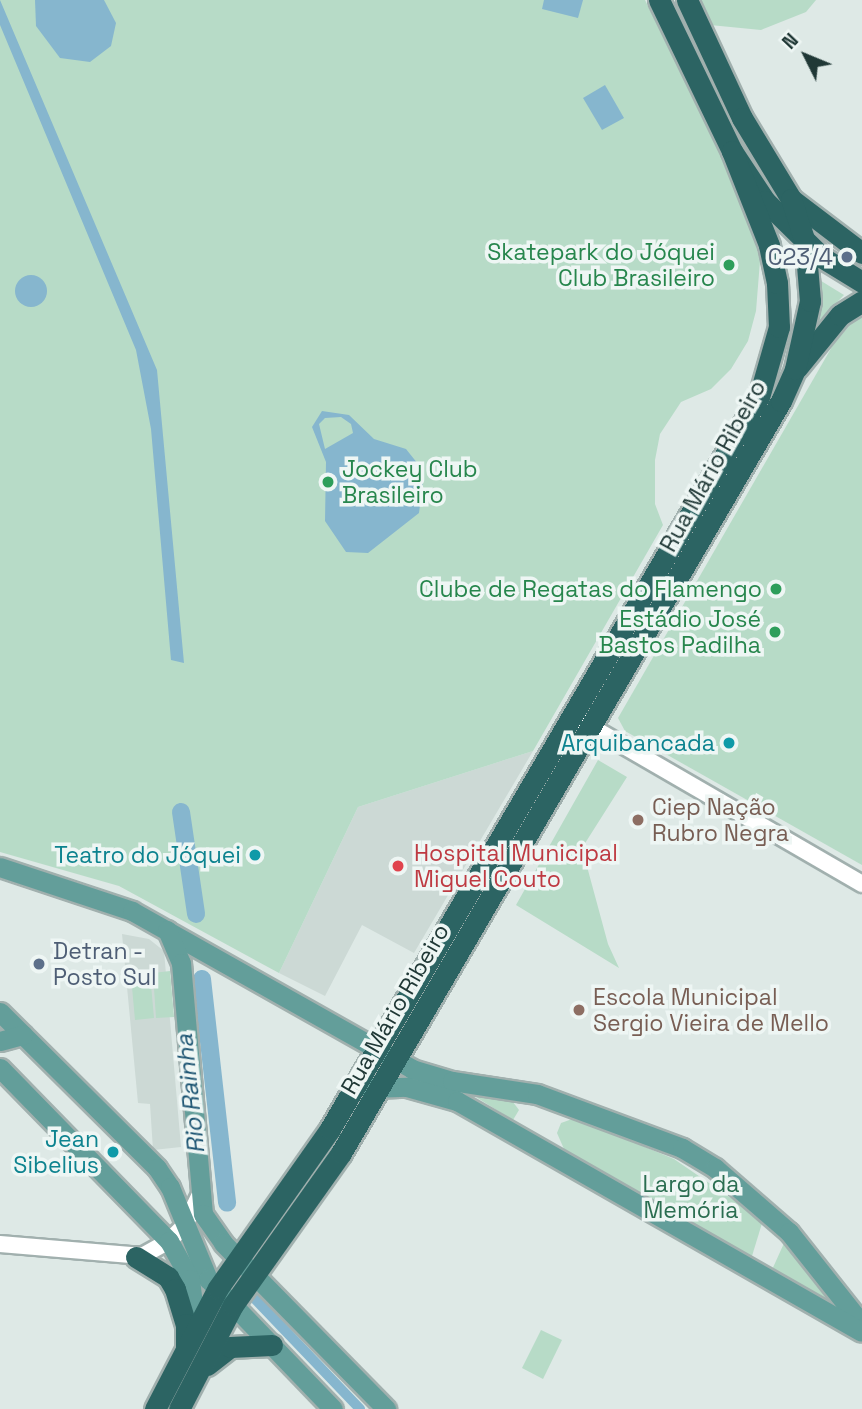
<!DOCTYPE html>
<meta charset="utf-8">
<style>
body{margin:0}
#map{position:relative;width:862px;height:1409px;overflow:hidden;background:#dee9e6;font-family:"Space Grotesk",sans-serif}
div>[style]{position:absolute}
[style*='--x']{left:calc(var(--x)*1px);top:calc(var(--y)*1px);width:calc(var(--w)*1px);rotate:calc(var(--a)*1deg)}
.built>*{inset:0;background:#ccd9d5}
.green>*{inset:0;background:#b7dbc7}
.water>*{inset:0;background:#86b6ce}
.round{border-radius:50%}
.canal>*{height:10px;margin:-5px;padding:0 5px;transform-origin:5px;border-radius:5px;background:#86b6ce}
.river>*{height:18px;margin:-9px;padding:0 9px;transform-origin:9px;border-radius:9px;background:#86b6ce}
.roads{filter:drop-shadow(2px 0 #a1b0ae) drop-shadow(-2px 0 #a1b0ae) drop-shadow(0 2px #a1b0ae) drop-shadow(0 -2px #a1b0ae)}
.minor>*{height:16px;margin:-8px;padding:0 8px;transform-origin:8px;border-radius:8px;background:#fff}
.major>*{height:19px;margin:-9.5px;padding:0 9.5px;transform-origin:9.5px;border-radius:9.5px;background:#639e9a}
.highway>*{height:21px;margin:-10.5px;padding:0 10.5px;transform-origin:10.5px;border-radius:10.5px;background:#2c6463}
.dots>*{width:19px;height:19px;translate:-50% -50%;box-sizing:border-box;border:4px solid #eef6f4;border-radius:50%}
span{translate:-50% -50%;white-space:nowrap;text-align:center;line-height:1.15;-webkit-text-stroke:7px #eef6f4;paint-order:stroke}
.leisure-label{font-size:23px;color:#27864d}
.right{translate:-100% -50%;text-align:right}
.left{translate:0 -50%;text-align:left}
.service-label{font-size:23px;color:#4e5e75}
.street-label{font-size:23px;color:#203836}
.culture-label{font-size:23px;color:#0d838f}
.education-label{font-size:23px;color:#785e54}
.health-label{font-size:23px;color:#be3a42}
.park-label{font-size:23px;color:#2b6e51}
.water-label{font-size:24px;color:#1c5472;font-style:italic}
.north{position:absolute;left:771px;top:21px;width:70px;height:70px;-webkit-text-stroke:5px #eef6f4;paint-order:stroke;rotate:313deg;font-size:19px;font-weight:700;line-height:28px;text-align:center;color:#203836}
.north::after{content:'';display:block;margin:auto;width:24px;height:32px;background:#203836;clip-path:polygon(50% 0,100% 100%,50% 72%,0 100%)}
</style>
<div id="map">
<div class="built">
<i style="clip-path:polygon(533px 751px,414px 953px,362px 925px,325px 996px,279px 973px,358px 807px)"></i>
<i style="clip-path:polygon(122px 934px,149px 939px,164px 951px,181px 1147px,153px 1150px,150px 1104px,138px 1103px)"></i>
</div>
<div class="green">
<i style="clip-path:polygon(0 0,645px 0,747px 208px,760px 261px,756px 311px,748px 341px,731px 369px,711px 389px,681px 402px,660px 434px,655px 460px,655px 504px,663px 525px,533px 751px,358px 807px,279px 973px,119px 886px,0 852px)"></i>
<i style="clip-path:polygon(697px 0,816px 0,806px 12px,761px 30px,710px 25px)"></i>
<i style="clip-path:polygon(813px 276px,844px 295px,813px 327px)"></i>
<i style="clip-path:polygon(862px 311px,862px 865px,625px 731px,618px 718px,833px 345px)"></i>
<i style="clip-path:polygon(598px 760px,627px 777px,582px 848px,608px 944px,619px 968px,516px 905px)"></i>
<i style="clip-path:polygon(170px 971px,174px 1017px,156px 1018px,153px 973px)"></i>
<i style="clip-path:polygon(150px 974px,154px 1018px,135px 1020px,131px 976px)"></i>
<i style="clip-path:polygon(471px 1094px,510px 1098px,519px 1110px,513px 1120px)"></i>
<i style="clip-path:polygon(575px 1118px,674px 1159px,763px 1220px,752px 1256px,746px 1260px,564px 1149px,557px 1133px,561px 1123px)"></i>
<i style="clip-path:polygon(785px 1241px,814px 1280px,834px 1305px,771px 1272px)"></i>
<i style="clip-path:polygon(541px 1330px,562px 1340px,543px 1379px,522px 1368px)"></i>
</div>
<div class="water">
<i style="clip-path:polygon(0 0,157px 370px,184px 663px,171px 660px,151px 429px,136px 350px,0 25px)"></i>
<i style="clip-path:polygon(35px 0,104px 0,116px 23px,111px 46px,90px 62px,60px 58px,36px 26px)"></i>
<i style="clip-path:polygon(544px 0,583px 0,578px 18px,542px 9px)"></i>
<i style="clip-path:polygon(605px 85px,624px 118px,602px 130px,583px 98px)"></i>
<i class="round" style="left:15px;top:275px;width:32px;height:32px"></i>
<i style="clip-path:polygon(evenodd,322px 411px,349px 415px,374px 439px,406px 449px,418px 464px,423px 482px,419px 513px,368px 553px,346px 552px,325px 521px,326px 462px,312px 427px,322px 411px,341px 417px,351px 424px,353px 433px,325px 449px,319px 424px,325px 418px,341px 417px)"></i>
</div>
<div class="canal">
<i style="--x:255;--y:1299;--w:152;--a:46.3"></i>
</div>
<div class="river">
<i style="--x:181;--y:812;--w:103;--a:81.6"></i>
<i style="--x:202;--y:979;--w:225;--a:83.6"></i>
</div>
<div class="roads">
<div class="minor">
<i style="--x:581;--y:721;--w:325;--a:30.1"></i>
<i style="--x:0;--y:1244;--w:143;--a:4.8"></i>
<i style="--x:142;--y:1256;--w:31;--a:-29"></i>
<i style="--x:169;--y:1241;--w:23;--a:-45"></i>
<i style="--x:185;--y:1225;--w:34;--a:-64"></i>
</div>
<div class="major">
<i style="--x:0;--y:867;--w:139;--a:18.4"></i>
<i style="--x:132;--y:911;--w:322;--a:29.4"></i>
<i style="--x:412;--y:1069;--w:42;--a:16.7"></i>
<i style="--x:452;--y:1081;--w:86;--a:8.7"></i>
<i style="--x:537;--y:1094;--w:155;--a:20.4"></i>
<i style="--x:682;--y:1148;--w:39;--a:31"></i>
<i style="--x:715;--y:1168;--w:98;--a:40.9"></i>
<i style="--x:789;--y:1232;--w:117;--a:51.6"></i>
<i style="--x:167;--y:930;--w:36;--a:67"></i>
<i style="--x:181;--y:963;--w:252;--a:85"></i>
<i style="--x:203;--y:1214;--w:35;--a:55"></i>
<i style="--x:223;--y:1243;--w:233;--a:45.5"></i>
<i style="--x:0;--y:1012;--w:221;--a:44.8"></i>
<i style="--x:157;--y:1168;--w:23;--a:56"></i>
<i style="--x:170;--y:1187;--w:100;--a:67.6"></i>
<i style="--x:208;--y:1279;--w:180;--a:46.1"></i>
<i style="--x:0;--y:1041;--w:24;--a:-15"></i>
<i style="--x:0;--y:1068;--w:242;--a:45.7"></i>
<i style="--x:169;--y:1241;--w:43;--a:61.1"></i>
<i style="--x:190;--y:1279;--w:50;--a:83.2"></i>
<i style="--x:369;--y:1088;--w:38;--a:-2"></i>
<i style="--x:407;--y:1087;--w:52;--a:15.6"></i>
<i style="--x:457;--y:1101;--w:465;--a:29.7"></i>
</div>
<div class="highway">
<i style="--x:659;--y:0;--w:168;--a:64.2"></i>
<i style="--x:732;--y:151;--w:60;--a:56.6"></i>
<i style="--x:765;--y:201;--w:81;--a:44.5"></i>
<i style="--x:823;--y:258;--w:46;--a:31.6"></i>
<i style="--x:687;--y:0;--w:130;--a:65"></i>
<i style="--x:742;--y:118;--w:95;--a:58.8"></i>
<i style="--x:791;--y:199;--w:89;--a:37.3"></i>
<i style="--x:797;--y:368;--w:68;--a:-50.9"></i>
<i style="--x:840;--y:315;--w:26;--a:-32"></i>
<i style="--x:136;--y:1257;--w:38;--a:32"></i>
<i style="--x:168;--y:1277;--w:14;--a:60"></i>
<i style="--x:175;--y:1289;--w:37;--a:73"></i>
<i style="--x:186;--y:1324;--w:22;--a:90"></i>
<i style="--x:207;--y:1365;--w:29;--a:-38"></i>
<i style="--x:230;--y:1347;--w:42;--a:-2.7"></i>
<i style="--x:155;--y:1409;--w:136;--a:-62.5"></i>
<i style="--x:218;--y:1288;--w:194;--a:-54.8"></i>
<i style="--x:330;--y:1129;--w:848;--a:-59.63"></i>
<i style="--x:759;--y:397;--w:73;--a:-74.1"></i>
<i style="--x:779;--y:327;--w:44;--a:-92.6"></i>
<i style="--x:777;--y:283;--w:39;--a:-102"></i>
<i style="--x:769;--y:245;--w:101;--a:-111.5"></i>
<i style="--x:179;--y:1409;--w:117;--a:-62.6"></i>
<i style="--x:233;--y:1305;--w:186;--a:-54.6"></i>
<i style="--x:341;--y:1153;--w:871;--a:-59.67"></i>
<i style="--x:781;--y:401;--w:35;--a:-66"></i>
<i style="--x:795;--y:369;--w:70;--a:-77.6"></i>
<i style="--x:810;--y:301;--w:59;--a:-94.8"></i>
<i style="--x:805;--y:242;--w:45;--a:-108"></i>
</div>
</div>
<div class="dots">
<i style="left:847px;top:257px;background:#5c6f8a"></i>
<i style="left:729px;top:265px;background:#2e9e5b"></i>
<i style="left:328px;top:482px;background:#2e9e5b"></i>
<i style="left:776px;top:589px;background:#2e9e5b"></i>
<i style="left:775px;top:632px;background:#2e9e5b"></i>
<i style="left:729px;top:743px;background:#0f9aa8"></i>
<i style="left:638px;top:820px;background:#8d6e63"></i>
<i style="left:255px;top:855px;background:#0f9aa8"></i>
<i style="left:398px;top:866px;background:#e0444e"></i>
<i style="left:39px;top:964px;background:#5c6f8a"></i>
<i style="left:579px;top:1010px;background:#8d6e63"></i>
<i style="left:113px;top:1152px;background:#0f9aa8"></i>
</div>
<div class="leisure-label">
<span class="right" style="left:715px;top:265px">Skatepark do Jóquei<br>Club Brasileiro</span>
<span class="left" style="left:342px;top:482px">Jockey Club<br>Brasileiro</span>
<span class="right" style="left:762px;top:589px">Clube de Regatas do Flamengo</span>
<span class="right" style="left:761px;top:632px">Estádio José<br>Bastos Padilha</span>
</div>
<div class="service-label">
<span class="right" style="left:833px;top:257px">C23/4</span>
<span class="left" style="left:53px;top:964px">Detran -<br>Posto Sul</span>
</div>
<div class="street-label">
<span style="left:713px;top:466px;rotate:-61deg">Rua Mário Ribeiro</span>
<span style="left:395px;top:1009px;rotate:-60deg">Rua Mário Ribeiro</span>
</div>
<div class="culture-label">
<span class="right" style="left:715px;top:743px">Arquibancada</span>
<span class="right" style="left:241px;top:855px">Teatro do Jóquei</span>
<span class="right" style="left:99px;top:1152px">Jean<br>Sibelius</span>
</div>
<div class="education-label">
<span class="left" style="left:652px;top:820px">Ciep Nação<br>Rubro Negra</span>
<span class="left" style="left:593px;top:1010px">Escola Municipal<br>Sergio Vieira de Mello</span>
</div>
<div class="health-label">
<span class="left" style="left:414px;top:866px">Hospital Municipal<br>Miguel Couto</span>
</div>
<div class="park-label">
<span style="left:691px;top:1197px">Largo da<br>Memória</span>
</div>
<div class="water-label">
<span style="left:190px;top:1094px;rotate:-96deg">Rio Rainha</span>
</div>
<div class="north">N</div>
</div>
